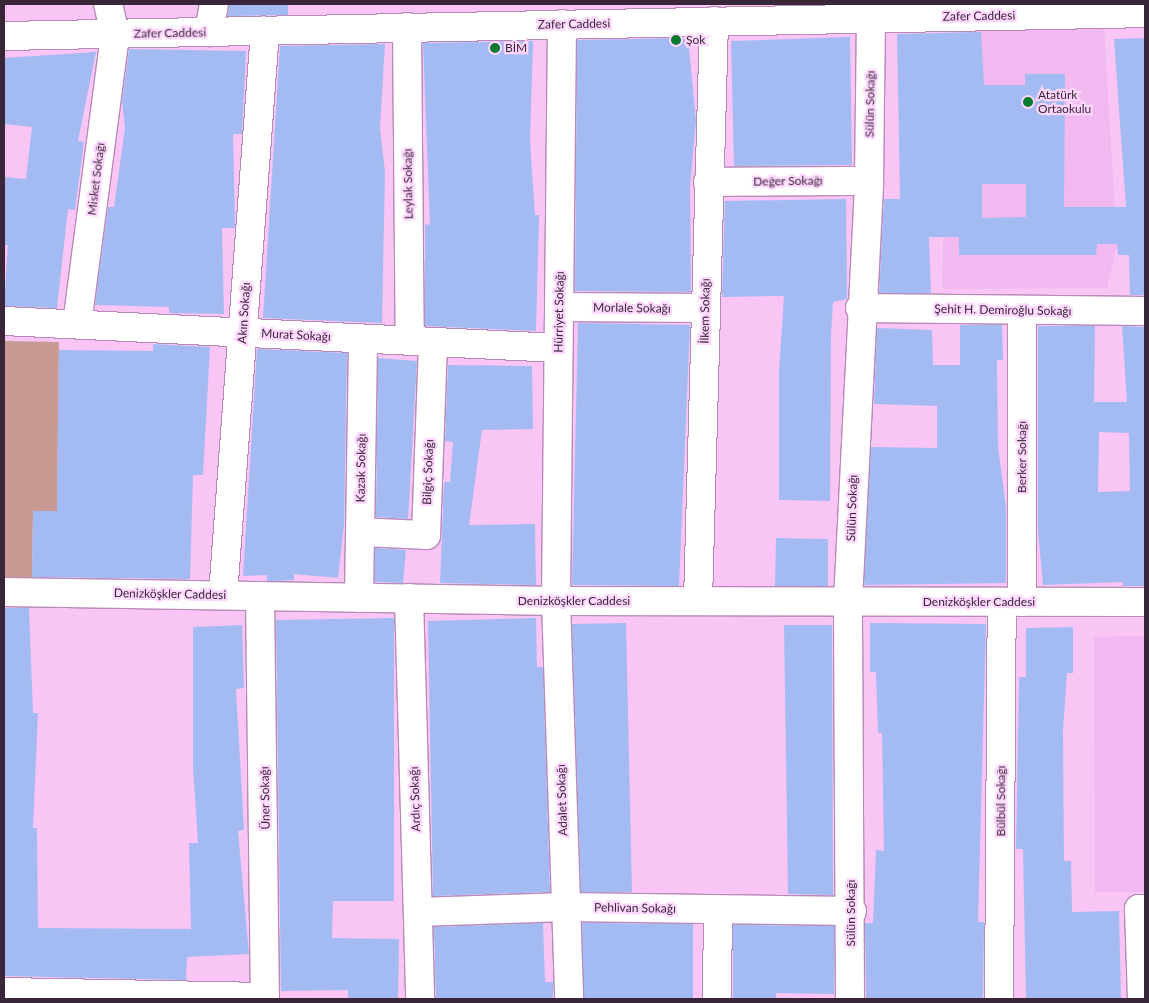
<!DOCTYPE html>
<meta charset="utf-8">
<style>
body{margin:0}
#map{position:relative;width:1149px;height:1003px;overflow:hidden;background:#f8c5f5;font-family:Lato,sans-serif}
div>[style]{position:absolute}
[style*='--x']{left:calc(var(--x)*1px);top:calc(var(--y)*1px);width:calc(var(--w)*1px);rotate:calc(var(--a)*1deg)}
.built>*{inset:0;background:#f1b9ef}
.green>*{inset:0;background:#c79a94}
.building>*{inset:0;background:#a4baf3}
.roads{filter:drop-shadow(1px 0 #b989b7) drop-shadow(-1px 0 #b989b7) drop-shadow(0 1px #b989b7) drop-shadow(0 -1px #b989b7)}
.minor>*{height:28px;margin:-14px;padding:0 14px;transform-origin:14px;border-radius:14px;background:#fff}
.dots>*{width:14px;height:14px;translate:-50% -50%;box-sizing:border-box;border:2px solid #ffd6fd;border-radius:50%}
span{translate:-50% -50%;white-space:nowrap;text-align:center;line-height:1.15;-webkit-text-stroke:4.5px #ffd6fd;paint-order:stroke}
.street-label{font-size:12px;color:#392638}
.poi-label{font-size:12px;color:#392638}
.left{translate:0 -50%;text-align:left}
.frame{position:absolute;inset:0;border:5px solid #392638;pointer-events:none}
</style>
<div id="map">
<div class="built">
<i style="clip-path:polygon(1104px 29px,1117px 245px,1107px 288px,942px 289px,948px 30px)"></i>
<i style="clip-path:polygon(1145px 636px,1145px 892px,1095px 892px,1094px 637px)"></i>
</div>
<div class="green">
<i style="clip-path:polygon(4px 341px,59px 342px,57px 511px,33px 511px,32px 578px,4px 577px)"></i>
</div>
<div class="building">
<i style="clip-path:polygon(229px 4px,288px 4px,288px 15px,228px 16px)"></i>
<i style="clip-path:polygon(evenodd,981px 32px,984px 85px,1025px 85px,1025px 74px,1065px 74px,1064px 207px,1126px 207px,1114px 39px,1145px 38px,1145px 295px,1130px 295px,1129px 255px,1118px 255px,1117px 244px,1097px 244px,1096px 255px,959px 255px,959px 237px,929px 237px,931px 293px,879px 293px,884px 199px,900px 199px,897px 34px,981px 32px,982px 184px,1026px 184px,1026px 217px,982px 218px,982px 184px)"></i>
<i style="clip-path:polygon(850px 37px,852px 165px,734px 166px,731px 41px)"></i>
<i style="clip-path:polygon(688px 38px,696px 121px,690px 186px,691px 292px,575px 291px,577px 40px)"></i>
<i style="clip-path:polygon(533px 41px,530px 141px,535px 215px,539px 215px,536px 331px,425px 326px,425px 224px,430px 225px,423px 43px)"></i>
<i style="clip-path:polygon(385px 44px,380px 128px,385px 172px,382px 323px,263px 318px,280px 46px)"></i>
<i style="clip-path:polygon(129px 49px,246px 51px,242px 134px,233px 134px,235px 228px,222px 228px,224px 314px,169px 313px,169px 307px,95px 305px,108px 207px,114px 207px,125px 128px,122px 101px)"></i>
<i style="clip-path:polygon(96px 52px,78px 141px,84px 142px,75px 210px,68px 209px,57px 308px,4px 306px,8px 245px,4px 245px,4px 177px,26px 179px,32px 127px,4px 124px,4px 58px)"></i>
<i style="clip-path:polygon(846px 199px,847px 299px,833px 302px,831px 335px,830px 501px,779px 500px,779px 371px,784px 296px,722px 297px,725px 201px)"></i>
<i style="clip-path:polygon(578px 323px,690px 325px,679px 586px,572px 585px)"></i>
<i style="clip-path:polygon(960px 325px,1002px 325px,1003px 360px,997px 360px,998px 447px,1006px 507px,1006px 583px,864px 585px,871px 447px,937px 448px,937px 406px,874px 404px,877px 328px,932px 330px,933px 365px,960px 365px)"></i>
<i style="clip-path:polygon(evenodd,1038px 326px,1095px 326px,1094px 402px,1127px 402px,1122px 326px,1145px 327px,1145px 586px,1123px 586px,1123px 582px,1043px 585px,1038px 530px,1038px 326px,1099px 432px,1129px 433px,1130px 491px,1098px 492px,1099px 432px)"></i>
<i style="clip-path:polygon(153px 344px,210px 347px,203px 475px,193px 475px,190px 579px,32px 577px,33px 511px,57px 511px,59px 350px,153px 351px)"></i>
<i style="clip-path:polygon(257px 349px,347px 353px,344px 525px,338px 578px,294px 574px,294px 580px,274px 581px,267px 581px,267px 575px,243px 576px)"></i>
<i style="clip-path:polygon(378px 358px,417px 361px,408px 519px,376px 517px)"></i>
<i style="clip-path:polygon(448px 365px,532px 366px,533px 429px,482px 430px,469px 525px,535px 524px,536px 585px,440px 583px,444px 482px,450px 482px,453px 442px,445px 441px)"></i>
<i style="clip-path:polygon(776px 538px,828px 539px,828px 586px,775px 586px)"></i>
<i style="clip-path:polygon(375px 548px,406px 550px,403px 583px,375px 582px)"></i>
<i style="clip-path:polygon(4px 608px,29px 608px,33px 713px,38px 713px,33px 828px,37px 828px,38px 928px,191px 929px,189px 843px,198px 843px,193px 768px,193px 627px,242px 625px,244px 688px,236px 689px,244px 830px,238px 831px,249px 954px,187px 957px,186px 980px,4px 976px)"></i>
<i style="clip-path:polygon(394px 618px,394px 901px,333px 901px,332px 938px,399px 939px,398px 999px,348px 999px,348px 990px,281px 991px,276px 620px)"></i>
<i style="clip-path:polygon(536px 618px,537px 667px,543px 667px,550px 892px,433px 896px,428px 621px)"></i>
<i style="clip-path:polygon(626px 623px,632px 892px,581px 892px,572px 624px)"></i>
<i style="clip-path:polygon(870px 623px,986px 624px,978px 922px,984px 922px,983px 999px,866px 999px,865px 923px,873px 923px,876px 850px,884px 851px,882px 733px,878px 733px,876px 672px,870px 672px)"></i>
<i style="clip-path:polygon(784px 625px,832px 625px,833px 895px,788px 894px)"></i>
<i style="clip-path:polygon(1073px 627px,1073px 673px,1067px 673px,1063px 731px,1064px 861px,1071px 861px,1072px 912px,1119px 911px,1121px 999px,1026px 999px,1023px 849px,1016px 849px,1019px 677px,1026px 677px,1026px 628px)"></i>
<i style="clip-path:polygon(543px 923px,545px 982px,553px 982px,553px 999px,436px 999px,434px 927px)"></i>
<i style="clip-path:polygon(582px 923px,693px 924px,693px 999px,584px 999px)"></i>
<i style="clip-path:polygon(733px 925px,834px 926px,834px 994px,776px 993px,776px 999px,733px 999px)"></i>
</div>
<div class="roads">
<div class="minor">
<i style="--x:562;--y:24;--w:577;--a:90.6"></i>
<i style="--x:556;--y:601;--w:398;--a:88.1"></i>
<i style="--x:407;--y:27;--w:314;--a:89.5"></i>
<i style="--x:209;--y:32;--w:28;--a:-80"></i>
<i style="--x:4;--y:36;--w:1141;--a:-1.15"></i>
<i style="--x:708;--y:182;--w:161;--a:-0.4"></i>
<i style="--x:559;--y:307;--w:146;--a:0.4"></i>
<i style="--x:860;--y:308;--w:285;--a:0.6"></i>
<i style="--x:1022;--y:312;--w:290;--a:90"></i>
<i style="--x:4;--y:321;--w:555;--a:2.79"></i>
<i style="--x:77;--y:324;--w:292;--a:-82.5"></i>
<i style="--x:115;--y:34;--w:31;--a:-103"></i>
<i style="--x:360;--y:532;--w:66;--a:2.6"></i>
<i style="--x:426;--y:535;--w:193;--a:-87.9"></i>
<i style="--x:4;--y:592;--w:552;--a:0.93"></i>
<i style="--x:556;--y:601;--w:589;--a:0.1"></i>
<i style="--x:223;--y:595;--w:566;--a:-85.74"></i>
<i style="--x:260;--y:596;--w:403;--a:89.3"></i>
<i style="--x:359;--y:598;--w:259;--a:-89.1"></i>
<i style="--x:409;--y:598;--w:401;--a:88.4"></i>
<i style="--x:698;--y:601;--w:580;--a:-88.42"></i>
<i style="--x:418;--y:912;--w:148;--a:-1.9"></i>
<i style="--x:566;--y:907;--w:286;--a:0.8"></i>
<i style="--x:4;--y:992;--w:261;--a:1.1"></i>
<i style="--x:717;--y:999;--w:89;--a:-89.4"></i>
<i style="--x:850;--y:999;--w:398;--a:-90.3"></i>
<i style="--x:848;--y:601;--w:421;--a:-87.1"></i>
<i style="--x:869;--y:181;--w:163;--a:-89.3"></i>
<i style="--x:999;--y:999;--w:397;--a:-89.6"></i>
<i style="--x:1142;--y:999;--w:90;--a:-91.9"></i>
<i style="--x:1139;--y:909;--w:6;--a:0"></i>
</div>
</div>
<div class="dots">
<i style="left:676px;top:40px;background:#067a2f"></i>
<i style="left:495px;top:48px;background:#067a2f"></i>
<i style="left:1028px;top:102px;background:#067a2f"></i>
</div>
<div class="street-label">
<span style="left:979px;top:16px;rotate:-1deg">Zafer Caddesi</span>
<span style="left:574px;top:24px;rotate:-1deg">Zafer Caddesi</span>
<span style="left:170px;top:33px;rotate:-1deg">Zafer Caddesi</span>
<span style="left:870px;top:104px;rotate:-89deg">Sülün Sokağı</span>
<span style="left:96px;top:179px;rotate:-83deg">Misket Sokağı</span>
<span style="left:788px;top:181px;rotate:-1deg">Değer Sokağı</span>
<span style="left:408px;top:184px;rotate:-91deg">Leylak Sokağı</span>
<span style="left:632px;top:308px;rotate:1deg">Morlale Sokağı</span>
<span style="left:1003px;top:310px;rotate:1deg">Şehit H. Demiroğlu Sokağı</span>
<span style="left:705px;top:311px;rotate:-89deg">İlkem Sokağı</span>
<span style="left:559px;top:312px;rotate:-89deg">Hürriyet Sokağı</span>
<span style="left:244px;top:313px;rotate:-86deg">Akın Sokağı</span>
<span style="left:296px;top:335px;rotate:3deg">Murat Sokağı</span>
<span style="left:1022px;top:457px;rotate:-90deg">Berker Sokağı</span>
<span style="left:361px;top:468px;rotate:-89deg">Kazak Sokağı</span>
<span style="left:428px;top:472px;rotate:-88deg">Bilgiç Sokağı</span>
<span style="left:852px;top:508px;rotate:-88deg">Sülün Sokağı</span>
<span style="left:170px;top:594px;rotate:1deg">Denizköşkler Caddesi</span>
<span style="left:574px;top:601px">Denizköşkler Caddesi</span>
<span style="left:979px;top:602px">Denizköşkler Caddesi</span>
<span style="left:265px;top:798px;rotate:-91deg">Üner Sokağı</span>
<span style="left:415px;top:799px;rotate:-92deg">Ardıç Sokağı</span>
<span style="left:562px;top:800px;rotate:-92deg">Adalet Sokağı</span>
<span style="left:1001px;top:801px;rotate:-90deg">Bülbül Sokağı</span>
<span style="left:635px;top:908px;rotate:1deg">Pehlivan Sokağı</span>
<span style="left:851px;top:913px;rotate:-90deg">Sülün Sokağı</span>
</div>
<div class="poi-label">
<span class="left" style="left:686px;top:40px">Şok</span>
<span class="left" style="left:505px;top:48px">BİM</span>
<span class="left" style="left:1038px;top:102px">Atatürk<br>Ortaokulu</span>
</div>
<div class="frame"></div>
</div>
